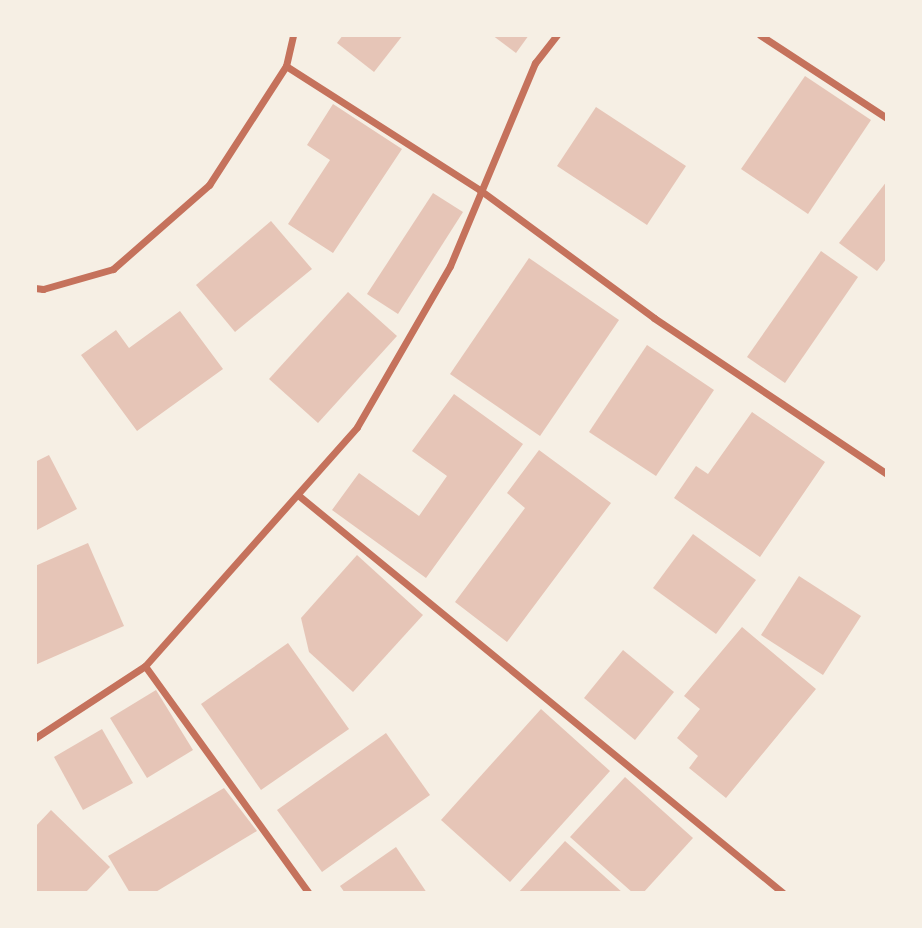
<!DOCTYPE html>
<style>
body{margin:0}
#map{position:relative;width:922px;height:928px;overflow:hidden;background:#f6efe4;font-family:Signika,sans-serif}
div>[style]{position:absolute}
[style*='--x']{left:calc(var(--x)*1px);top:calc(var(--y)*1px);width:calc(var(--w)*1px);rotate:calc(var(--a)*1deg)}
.building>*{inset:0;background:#e6c5b7}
.minor>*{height:7px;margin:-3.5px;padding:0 3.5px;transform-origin:3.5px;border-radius:3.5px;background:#c5725c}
span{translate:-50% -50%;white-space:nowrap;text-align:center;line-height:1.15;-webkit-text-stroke:7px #f6efe4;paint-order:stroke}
.frame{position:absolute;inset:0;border:37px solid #f6efe4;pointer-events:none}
</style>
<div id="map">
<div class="building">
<i style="clip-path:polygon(343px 35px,403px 35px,374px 72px,337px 43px)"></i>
<i style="clip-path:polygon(492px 35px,529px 35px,516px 53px)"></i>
<i style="clip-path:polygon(805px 76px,871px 120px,808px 214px,741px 169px)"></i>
<i style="clip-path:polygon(333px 104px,402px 149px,333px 253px,288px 224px,330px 160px,307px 145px)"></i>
<i style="clip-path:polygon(596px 107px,686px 166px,647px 225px,557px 166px)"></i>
<i style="clip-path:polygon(887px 181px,887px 258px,877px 271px,839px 243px)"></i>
<i style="clip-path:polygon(433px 193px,463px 212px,398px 314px,367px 294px)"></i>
<i style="clip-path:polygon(271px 221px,312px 269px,235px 332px,196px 285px)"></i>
<i style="clip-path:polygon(821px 251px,858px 277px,785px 383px,747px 357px)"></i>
<i style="clip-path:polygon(529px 258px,619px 320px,540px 436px,450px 374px)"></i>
<i style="clip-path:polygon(348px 292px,397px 336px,318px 423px,269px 379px)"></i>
<i style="clip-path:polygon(180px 311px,223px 369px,137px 431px,81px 355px,116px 330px,129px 348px)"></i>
<i style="clip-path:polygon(647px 345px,714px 390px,656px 476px,589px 432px)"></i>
<i style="clip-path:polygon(454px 394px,523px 444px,426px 578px,332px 510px,359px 473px,419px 516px,447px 476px,412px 451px)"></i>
<i style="clip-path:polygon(752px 412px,825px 462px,760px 557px,674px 498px,696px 466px,708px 474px)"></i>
<i style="clip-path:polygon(539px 450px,611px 503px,507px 642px,455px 602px,525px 508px,507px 493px)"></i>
<i style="clip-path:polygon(49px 455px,77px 509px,35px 531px,35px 462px)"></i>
<i style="clip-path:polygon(693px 534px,756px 580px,716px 634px,653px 588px)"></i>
<i style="clip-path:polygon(88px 543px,124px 626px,35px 665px,35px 566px)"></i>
<i style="clip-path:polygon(357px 555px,423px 615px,353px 692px,309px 652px,301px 618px)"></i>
<i style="clip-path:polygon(799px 576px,861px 616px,823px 675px,761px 635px)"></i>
<i style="clip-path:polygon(742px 627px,816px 689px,726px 798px,689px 768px,698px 756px,677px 738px,700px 709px,684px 696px)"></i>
<i style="clip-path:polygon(288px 643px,349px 729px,261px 790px,201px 704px)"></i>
<i style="clip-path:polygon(623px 650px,674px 692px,635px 740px,584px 698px)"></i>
<i style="clip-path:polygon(156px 690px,193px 750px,147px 778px,110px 718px)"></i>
<i style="clip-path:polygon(541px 709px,610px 771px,510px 882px,441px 820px)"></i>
<i style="clip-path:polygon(102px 729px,133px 783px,83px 810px,54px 757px)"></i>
<i style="clip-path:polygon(386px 733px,430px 795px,322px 872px,277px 810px)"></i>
<i style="clip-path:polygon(625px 777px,693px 838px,643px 893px,633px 893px,570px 837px)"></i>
<i style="clip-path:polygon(224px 788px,257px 831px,154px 893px,130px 893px,108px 856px)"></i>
<i style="clip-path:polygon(51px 810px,110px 867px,85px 893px,35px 893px,35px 827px)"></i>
<i style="clip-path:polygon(565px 841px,623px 893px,518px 893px)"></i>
<i style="clip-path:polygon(396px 847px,427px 893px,345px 893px,340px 886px)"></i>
</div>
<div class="minor">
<i style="--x:760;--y:35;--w:152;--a:33.2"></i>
<i style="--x:286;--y:66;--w:230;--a:32.6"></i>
<i style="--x:480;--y:190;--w:216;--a:36.3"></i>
<i style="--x:654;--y:318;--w:280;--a:33.8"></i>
<i style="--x:35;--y:288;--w:8;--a:7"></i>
<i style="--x:43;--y:289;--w:73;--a:-15.9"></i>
<i style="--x:113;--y:269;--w:128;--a:-41.2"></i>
<i style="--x:209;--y:185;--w:142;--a:-57.1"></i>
<i style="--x:286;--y:66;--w:32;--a:-77"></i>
<i style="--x:298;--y:495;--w:627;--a:39.37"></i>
<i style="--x:145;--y:666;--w:280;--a:54.2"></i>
<i style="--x:35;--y:738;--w:131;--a:-33.2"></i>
<i style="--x:145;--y:666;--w:319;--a:-48.4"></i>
<i style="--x:357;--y:427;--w:186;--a:-60"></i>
<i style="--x:450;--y:266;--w:220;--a:-67.3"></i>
<i style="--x:535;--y:63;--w:36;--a:-52"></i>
</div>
<div class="frame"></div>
</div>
